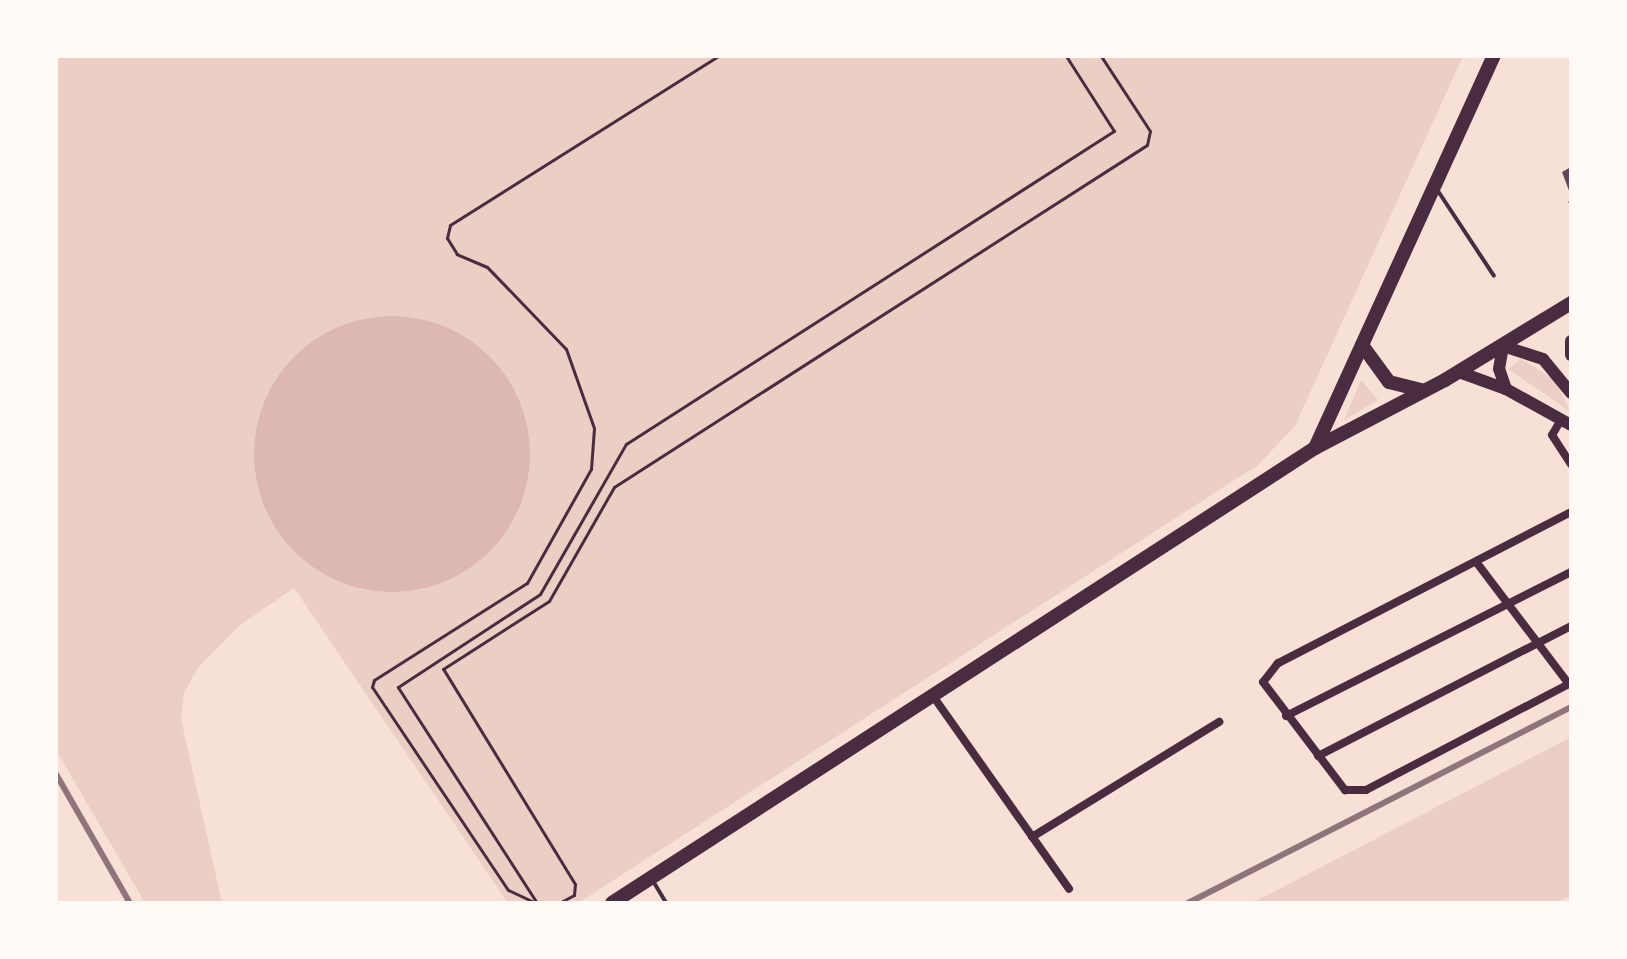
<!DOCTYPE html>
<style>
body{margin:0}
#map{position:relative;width:1627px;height:959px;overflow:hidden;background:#f7e1d7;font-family:"Noto Sans",sans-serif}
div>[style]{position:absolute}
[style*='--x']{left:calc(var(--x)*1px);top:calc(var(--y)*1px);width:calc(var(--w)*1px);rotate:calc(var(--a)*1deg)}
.green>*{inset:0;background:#ebcfc5}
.water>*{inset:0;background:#dcb8b0}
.round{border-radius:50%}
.building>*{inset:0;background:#644757}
.path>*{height:3px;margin:-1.5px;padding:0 1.5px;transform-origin:1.5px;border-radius:1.5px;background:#4a2c40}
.service>*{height:4px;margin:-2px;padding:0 2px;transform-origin:2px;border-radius:2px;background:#4a2c40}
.minor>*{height:8px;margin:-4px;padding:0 4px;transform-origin:4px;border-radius:4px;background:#4a2c40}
.secondary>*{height:12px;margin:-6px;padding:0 6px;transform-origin:6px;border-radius:6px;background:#4a2c40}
.primary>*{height:14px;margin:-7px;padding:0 7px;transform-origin:7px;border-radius:7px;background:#4a2c40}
.trunk>*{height:14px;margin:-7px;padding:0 7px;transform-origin:7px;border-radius:7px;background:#4a2c40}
.rail>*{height:6px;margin:-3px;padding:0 3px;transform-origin:3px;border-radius:3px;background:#8f747c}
span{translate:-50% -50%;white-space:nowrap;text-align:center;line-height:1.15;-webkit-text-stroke:8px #fffaf5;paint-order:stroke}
.frame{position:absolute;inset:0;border:58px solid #fffaf5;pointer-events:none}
</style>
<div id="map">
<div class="green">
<i style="clip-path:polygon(56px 56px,1463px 56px,1295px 426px,1258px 465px,578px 903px,508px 903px,294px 588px,240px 625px,198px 668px,184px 693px,181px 719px,222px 903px,145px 903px,56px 750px)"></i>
<i style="clip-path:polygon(1521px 359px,1554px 379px,1571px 412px,1508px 369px)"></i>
<i style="clip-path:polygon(1361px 380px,1378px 400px,1344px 420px)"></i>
<i style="clip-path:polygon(1571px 737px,1571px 896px,1553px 903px,1252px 903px)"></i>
</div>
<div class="water">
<i class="round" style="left:254px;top:316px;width:276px;height:276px"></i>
</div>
<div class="building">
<i style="clip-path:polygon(1571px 167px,1571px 202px,1568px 203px,1571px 196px,1562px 172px)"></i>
</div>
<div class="path">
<i style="--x:536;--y:903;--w:31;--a:-155"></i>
<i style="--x:508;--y:890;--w:244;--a:-123.8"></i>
<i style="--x:372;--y:687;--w:7;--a:-74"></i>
<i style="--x:374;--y:680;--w:181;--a:-32.4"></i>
<i style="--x:527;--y:583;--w:131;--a:-60.7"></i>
<i style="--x:591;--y:469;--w:41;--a:-85.8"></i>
<i style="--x:594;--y:428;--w:84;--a:-109.5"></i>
<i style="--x:566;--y:349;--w:114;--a:-133.9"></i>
<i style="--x:487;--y:267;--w:33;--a:-157"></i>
<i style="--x:457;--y:254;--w:19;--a:-122"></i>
<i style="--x:447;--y:238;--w:13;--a:-77"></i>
<i style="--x:450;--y:225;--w:317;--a:-32.2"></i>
<i style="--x:537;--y:903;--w:257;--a:-122.8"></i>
<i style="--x:398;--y:687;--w:170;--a:-33.2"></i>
<i style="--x:540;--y:594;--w:173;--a:-60.2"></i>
<i style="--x:626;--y:444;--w:580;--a:-32.68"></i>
<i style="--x:1114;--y:131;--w:89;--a:-122.6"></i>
<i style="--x:559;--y:903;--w:17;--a:-28"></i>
<i style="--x:574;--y:895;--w:11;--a:-85"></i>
<i style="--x:575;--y:884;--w:252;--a:-121.5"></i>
<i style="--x:443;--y:669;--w:126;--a:-32.7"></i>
<i style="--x:549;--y:601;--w:131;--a:-60.3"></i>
<i style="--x:614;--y:487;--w:633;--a:-32.69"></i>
<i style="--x:1147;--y:145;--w:14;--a:-78"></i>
<i style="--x:1150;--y:131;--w:90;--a:-123.2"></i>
</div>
<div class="service">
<i style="--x:1436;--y:188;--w:105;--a:56.6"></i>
<i style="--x:653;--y:881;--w:26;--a:59"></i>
</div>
<div class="minor">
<i style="--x:1561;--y:420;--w:17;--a:121"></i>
<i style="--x:1552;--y:435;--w:35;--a:57"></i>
<i style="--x:1571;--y:512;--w:330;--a:152.7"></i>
<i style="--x:1278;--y:663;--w:24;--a:128"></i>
<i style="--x:1263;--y:682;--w:136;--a:52.8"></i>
<i style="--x:1345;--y:790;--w:21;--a:0"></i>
<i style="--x:1366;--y:790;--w:231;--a:-27.6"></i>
<i style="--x:1477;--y:563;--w:152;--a:52.8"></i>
<i style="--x:933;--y:696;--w:236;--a:54.8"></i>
<i style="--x:1286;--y:716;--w:319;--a:-26.8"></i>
<i style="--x:1318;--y:756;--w:284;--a:-27.2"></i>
<i style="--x:1032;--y:837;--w:220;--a:-31.6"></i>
</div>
<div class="secondary">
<i style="--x:1571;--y:341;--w:14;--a:90"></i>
<i style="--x:1459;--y:372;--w:50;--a:19.9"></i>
<i style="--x:1506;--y:389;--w:74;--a:29"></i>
<i style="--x:1506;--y:389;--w:21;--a:-109"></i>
<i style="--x:1499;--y:369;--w:23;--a:-80"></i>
<i style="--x:1503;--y:346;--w:42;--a:18"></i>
<i style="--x:1543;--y:359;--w:44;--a:50.5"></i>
</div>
<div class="primary">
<i style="--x:1362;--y:345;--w:46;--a:53.9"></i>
<i style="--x:1389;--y:382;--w:36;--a:14"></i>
<i style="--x:1315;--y:448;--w:431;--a:-65.5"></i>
</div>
<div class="trunk">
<i style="--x:612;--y:903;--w:837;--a:-32.91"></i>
<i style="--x:1315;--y:448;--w:147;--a:-27.6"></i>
<i style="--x:1445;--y:380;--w:148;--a:-31.4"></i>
</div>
<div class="rail">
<i style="--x:56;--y:774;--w:149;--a:60.2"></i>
<i style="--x:1188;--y:903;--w:430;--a:-27.1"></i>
</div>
<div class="frame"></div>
</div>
